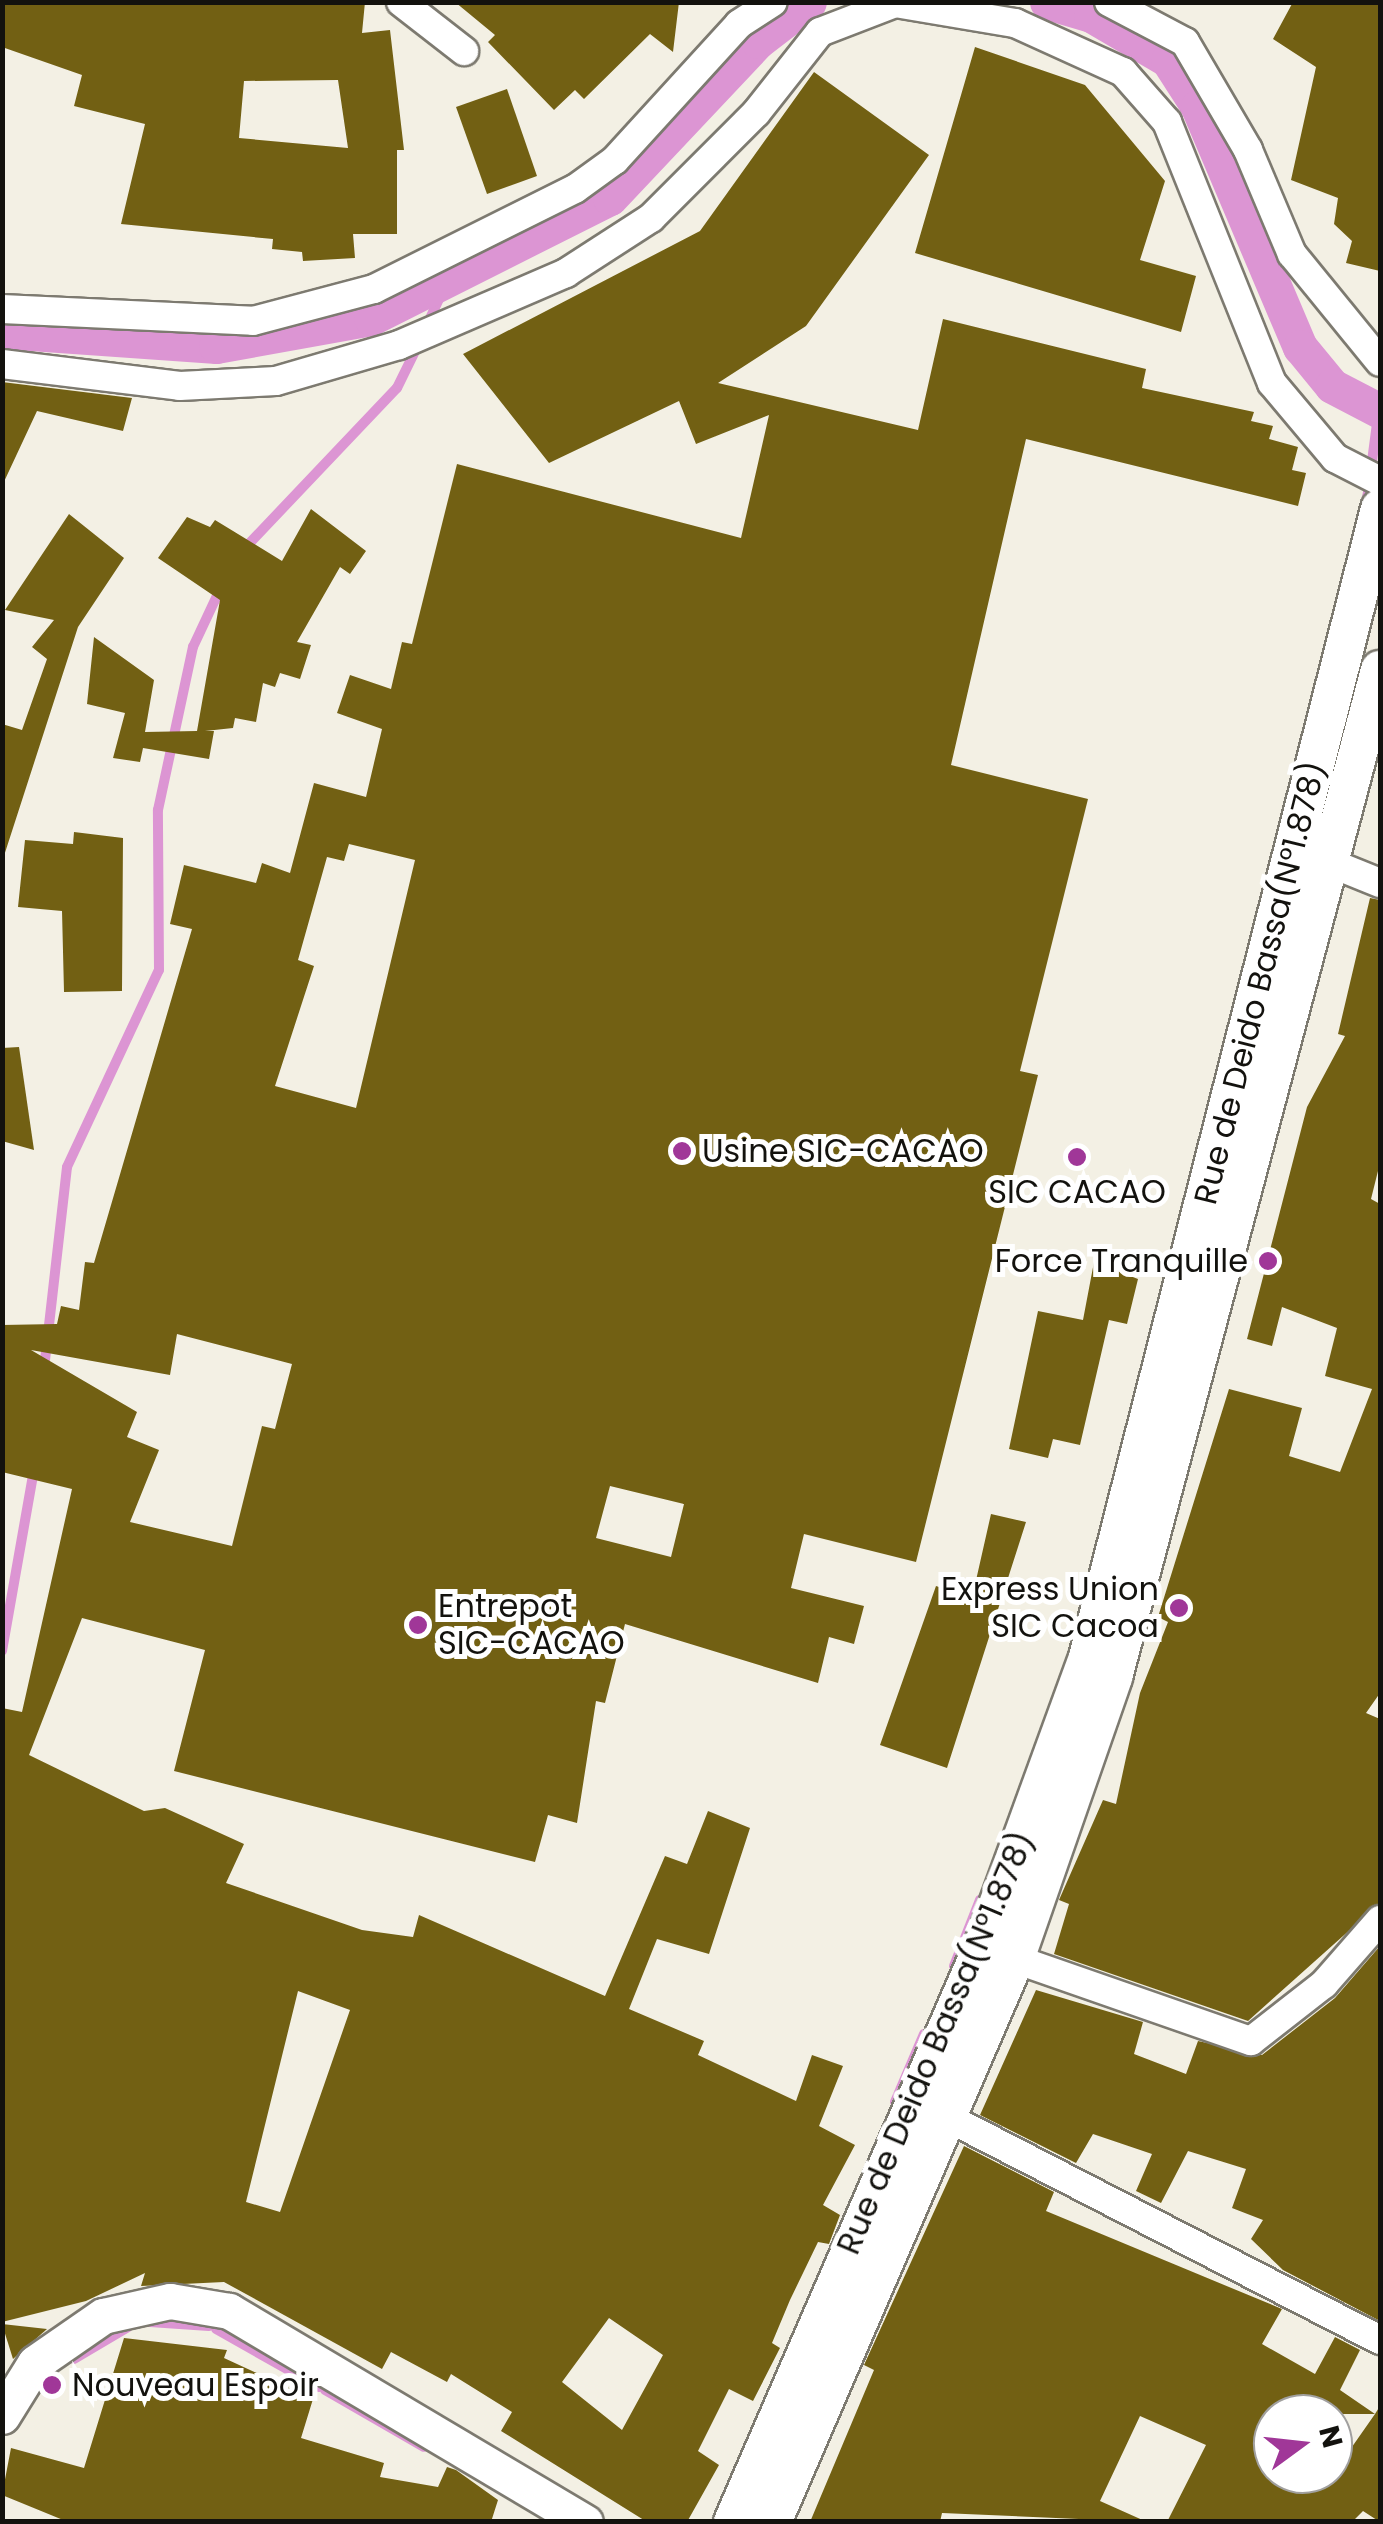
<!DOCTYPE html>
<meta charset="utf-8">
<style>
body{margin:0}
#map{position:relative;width:1383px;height:2524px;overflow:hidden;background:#f3f0e4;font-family:Poppins,sans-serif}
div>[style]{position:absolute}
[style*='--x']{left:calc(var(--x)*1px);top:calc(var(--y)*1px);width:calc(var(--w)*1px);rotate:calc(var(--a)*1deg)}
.stream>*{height:10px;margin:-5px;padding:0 5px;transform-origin:5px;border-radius:5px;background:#dc95d3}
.canal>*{height:35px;margin:-17.5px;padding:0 17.5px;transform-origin:17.5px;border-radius:17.5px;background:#dc95d3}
.building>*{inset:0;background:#726013}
.roads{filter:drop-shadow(2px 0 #7d7a70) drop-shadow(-2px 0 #7d7a70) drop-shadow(0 2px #7d7a70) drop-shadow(0 -2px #7d7a70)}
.minor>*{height:28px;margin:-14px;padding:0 14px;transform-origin:14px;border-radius:14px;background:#fff}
.tertiary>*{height:35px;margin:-17.5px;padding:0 17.5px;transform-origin:17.5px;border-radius:17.5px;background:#fff}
.secondary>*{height:38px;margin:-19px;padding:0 19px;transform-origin:19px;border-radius:19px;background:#fff}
.dots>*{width:28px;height:28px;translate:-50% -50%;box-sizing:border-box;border:5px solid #fff;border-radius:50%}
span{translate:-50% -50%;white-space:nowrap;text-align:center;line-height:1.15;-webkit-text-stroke:10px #fff;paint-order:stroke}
.street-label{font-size:32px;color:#13120e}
.poi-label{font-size:32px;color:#13120e}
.left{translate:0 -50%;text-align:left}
.right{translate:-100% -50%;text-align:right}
.frame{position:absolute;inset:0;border:5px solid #13120e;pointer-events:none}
.north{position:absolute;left:1253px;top:2394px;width:100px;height:100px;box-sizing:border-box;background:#fff;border:2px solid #a1a09f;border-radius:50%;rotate:75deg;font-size:28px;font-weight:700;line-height:40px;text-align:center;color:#13120e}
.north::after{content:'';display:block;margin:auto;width:35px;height:45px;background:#a03798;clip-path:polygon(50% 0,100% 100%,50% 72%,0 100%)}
</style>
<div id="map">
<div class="stream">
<i style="--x:426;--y:327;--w:47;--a:-65.1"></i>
<i style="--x:1366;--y:507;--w:107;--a:-82.5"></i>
<i style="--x:244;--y:549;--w:222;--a:-46.5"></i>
<i style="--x:397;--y:388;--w:50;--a:-63.9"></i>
<i style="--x:44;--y:1369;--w:203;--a:-83.5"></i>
<i style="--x:67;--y:1167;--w:217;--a:-65"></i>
<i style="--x:159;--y:970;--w:160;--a:-90.4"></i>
<i style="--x:158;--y:810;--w:167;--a:-77.9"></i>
<i style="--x:193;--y:647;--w:68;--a:-64.9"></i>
<i style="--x:2;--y:1651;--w:184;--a:-80"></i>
<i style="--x:954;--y:1966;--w:71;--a:-68.5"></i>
<i style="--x:895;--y:2102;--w:74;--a:-66.9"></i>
<i style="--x:150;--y:2322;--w:59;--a:3.9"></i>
<i style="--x:216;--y:2329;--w:118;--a:29.4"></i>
<i style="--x:74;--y:2359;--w:63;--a:-30.7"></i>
<i style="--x:325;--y:2390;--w:114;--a:29.9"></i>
</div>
<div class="canal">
<i style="--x:1047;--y:2;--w:46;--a:16.5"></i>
<i style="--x:1091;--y:15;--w:89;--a:30.3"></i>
<i style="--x:1168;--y:60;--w:56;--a:57.4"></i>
<i style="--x:1198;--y:107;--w:261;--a:67"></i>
<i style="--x:1300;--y:347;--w:50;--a:50.6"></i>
<i style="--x:1332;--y:386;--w:54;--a:27.5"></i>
<i style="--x:2;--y:331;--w:215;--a:4"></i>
<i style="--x:216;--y:346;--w:158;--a:-10.2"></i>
<i style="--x:371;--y:318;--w:267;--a:-26.7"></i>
<i style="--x:610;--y:198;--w:216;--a:-46.7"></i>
<i style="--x:758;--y:41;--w:64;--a:-37.4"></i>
</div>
<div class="building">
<i style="clip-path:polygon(evenodd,2px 2px,365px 2px,362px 33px,390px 30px,404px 150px,397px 150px,397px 234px,353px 234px,355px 258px,303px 261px,302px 252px,272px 249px,273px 239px,121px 224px,145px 124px,74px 106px,82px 75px,2px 47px,2px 2px,338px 80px,348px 148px,239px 138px,244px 81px,338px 80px)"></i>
<i style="clip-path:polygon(455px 2px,679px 2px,673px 52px,650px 34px,584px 99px,575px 90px,554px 110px,488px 42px,495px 35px)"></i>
<i style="clip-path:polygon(1293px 2px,1380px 2px,1380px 271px,1346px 263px,1352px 241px,1334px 224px,1338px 198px,1291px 180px,1316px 67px,1273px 39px)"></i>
<i style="clip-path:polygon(975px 47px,1085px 85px,1165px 181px,1140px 260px,1196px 276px,1181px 332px,915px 253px)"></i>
<i style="clip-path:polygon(evenodd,814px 72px,929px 155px,806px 326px,718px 383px,918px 430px,943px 319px,1146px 369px,1142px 388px,1254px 412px,1251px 421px,1273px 426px,1269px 439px,1298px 447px,1292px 470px,1306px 473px,1298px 506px,1026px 439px,951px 765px,1088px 799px,1020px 1071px,1038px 1075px,916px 1562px,804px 1534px,791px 1588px,864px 1606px,854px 1644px,829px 1637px,818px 1683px,625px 1624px,605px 1703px,596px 1701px,577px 1823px,548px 1815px,535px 1862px,174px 1771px,205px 1650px,82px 1618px,29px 1755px,144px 1811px,165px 1808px,244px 1844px,226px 1883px,362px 1930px,413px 1937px,419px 1915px,605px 1996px,665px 1856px,687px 1864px,708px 1811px,750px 1828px,709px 1954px,657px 1939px,629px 2009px,704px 2041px,698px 2055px,796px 2101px,812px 2055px,843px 2066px,819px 2126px,855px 2145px,823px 2205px,840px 2215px,829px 2244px,818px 2242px,790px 2300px,772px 2343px,780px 2348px,753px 2401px,729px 2389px,698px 2451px,719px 2465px,687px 2522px,647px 2522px,501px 2431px,512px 2412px,451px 2374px,447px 2382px,391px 2352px,382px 2369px,224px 2282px,141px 2286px,145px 2273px,86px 2301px,2px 2322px,2px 1708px,22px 1712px,72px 1489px,2px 1472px,2px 1325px,57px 1324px,61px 1306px,79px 1310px,85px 1262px,94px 1263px,192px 929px,170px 924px,184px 865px,256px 883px,262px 863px,290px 873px,314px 783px,366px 797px,382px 729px,337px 713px,350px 675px,391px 689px,402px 642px,412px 644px,457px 464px,741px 538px,769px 415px,696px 444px,679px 401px,549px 463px,463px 354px,700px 231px,814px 72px,349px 844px,415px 860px,356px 1108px,275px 1086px,314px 966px,298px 960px,327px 857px,344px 861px,349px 844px,814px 72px,177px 1334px,292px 1364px,275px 1429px,262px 1426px,232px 1546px,130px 1522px,159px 1450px,127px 1437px,137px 1412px,31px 1350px,170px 1375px,177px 1334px,814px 72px,610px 1486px,684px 1504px,671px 1557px,596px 1538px,610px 1486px,814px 72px,298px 1991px,350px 2010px,280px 2212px,246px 2202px,298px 1991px,814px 72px,609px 2318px,663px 2355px,622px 2430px,562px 2382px,609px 2318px)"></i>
<i style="clip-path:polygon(507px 89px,537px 176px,487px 194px,456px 107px)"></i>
<i style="clip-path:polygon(2px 382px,132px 398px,123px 431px,37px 411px,2px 486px)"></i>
<i style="clip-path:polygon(311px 509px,366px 551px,350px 574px,340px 567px,297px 642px,311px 645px,300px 679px,280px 673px,275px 687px,263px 683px,256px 722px,235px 718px,233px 728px,205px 731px,214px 731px,209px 759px,143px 748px,140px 762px,113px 758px,125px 713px,87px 704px,94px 637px,154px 680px,145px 732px,197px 731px,220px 600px,158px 558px,187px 517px,210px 527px,215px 520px,282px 561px)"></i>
<i style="clip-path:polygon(69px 514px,124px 558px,78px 627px,2px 862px,2px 724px,22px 730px,47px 659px,32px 647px,54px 620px,5px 610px)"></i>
<i style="clip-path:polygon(74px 832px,123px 838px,122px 991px,64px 992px,62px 911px,18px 907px,25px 840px,73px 844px)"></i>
<i style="clip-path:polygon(1370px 898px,1380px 900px,1380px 1163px,1371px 1199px,1380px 1204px,1380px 1693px,1366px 1713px,1380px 1719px,1380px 1903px,1248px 2021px,1054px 1954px,1069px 1904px,1059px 1900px,1103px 1800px,1116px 1804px,1140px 1693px,1168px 1622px,1158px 1617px,1229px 1389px,1302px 1408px,1289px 1456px,1340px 1472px,1372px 1389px,1325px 1376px,1337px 1328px,1282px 1307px,1272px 1346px,1247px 1339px,1307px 1107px,1345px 1036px,1338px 1034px)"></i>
<i style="clip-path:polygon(19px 1047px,34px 1150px,2px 1141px,2px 1048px)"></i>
<i style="clip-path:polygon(1094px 1262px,1138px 1279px,1127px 1324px,1109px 1320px,1080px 1445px,1053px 1439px,1048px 1458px,1009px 1449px,1038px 1311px,1083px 1320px)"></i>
<i style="clip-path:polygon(991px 1514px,1026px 1522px,947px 1768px,880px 1745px,936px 1586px,972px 1598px)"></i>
<i style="clip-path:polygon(1380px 1946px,1380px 2321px,1283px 2270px,1251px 2239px,1263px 2220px,1232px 2208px,1246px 2169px,1188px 2151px,1161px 2203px,1136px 2191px,1152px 2154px,1093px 2134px,1076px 2163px,980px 2115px,1036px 1990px,1143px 2022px,1134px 2054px,1186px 2074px,1198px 2041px,1262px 2055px,1335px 1998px)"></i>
<i style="clip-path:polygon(evenodd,964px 2146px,1054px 2192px,1046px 2211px,1282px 2309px,1262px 2344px,1315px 2374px,1335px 2337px,1360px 2350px,1340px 2390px,1375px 2414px,1380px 2406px,1380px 2522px,1363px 2511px,1352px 2522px,1167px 2522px,1206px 2445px,1140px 2416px,1100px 2501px,1147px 2522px,942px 2513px,940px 2522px,810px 2522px,874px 2370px,864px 2365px,964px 2146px,1273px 2414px,1375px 2414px,1333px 2474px,1273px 2474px,1273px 2414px)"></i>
<i style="clip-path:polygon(2px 2324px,47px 2329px,13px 2359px)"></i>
<i style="clip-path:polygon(124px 2338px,227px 2350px,224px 2358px,313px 2399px,301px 2438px,384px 2463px,380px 2477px,438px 2487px,447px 2467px,456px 2470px,498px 2500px,491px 2522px,68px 2522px,2px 2495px,11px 2448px,84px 2468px)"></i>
</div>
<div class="roads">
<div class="minor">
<i style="--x:401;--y:2;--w:80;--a:37.9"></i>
<i style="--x:1109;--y:2;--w:86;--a:27.8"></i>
<i style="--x:1185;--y:42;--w:125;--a:59.7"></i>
<i style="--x:1248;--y:150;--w:113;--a:67.1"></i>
<i style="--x:1292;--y:254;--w:139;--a:50.8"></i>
<i style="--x:2;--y:309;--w:251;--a:2.7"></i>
<i style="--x:253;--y:321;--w:125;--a:-14.8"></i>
<i style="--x:374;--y:289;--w:225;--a:-26.5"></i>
<i style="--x:575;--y:189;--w:49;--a:-35.9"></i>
<i style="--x:615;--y:160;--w:184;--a:-47.6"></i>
<i style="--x:739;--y:24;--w:40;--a:-32.9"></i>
<i style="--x:2;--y:364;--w:179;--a:7"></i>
<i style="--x:180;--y:386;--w:96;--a:-3"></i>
<i style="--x:276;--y:381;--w:128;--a:-16.3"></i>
<i style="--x:399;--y:345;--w:182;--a:-23.3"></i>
<i style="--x:566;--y:273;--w:101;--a:-32.9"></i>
<i style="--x:651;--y:218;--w:148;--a:-45"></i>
<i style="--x:756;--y:113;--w:103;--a:-51.7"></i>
<i style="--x:820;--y:32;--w:80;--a:-21.1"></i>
<i style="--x:895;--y:3;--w:122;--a:9.5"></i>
<i style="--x:1015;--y:23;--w:119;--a:24.4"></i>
<i style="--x:1123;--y:72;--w:67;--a:48.7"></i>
<i style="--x:1167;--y:122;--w:281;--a:68.1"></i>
<i style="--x:1272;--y:383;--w:98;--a:50"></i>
<i style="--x:1335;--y:458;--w:51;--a:27.1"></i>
<i style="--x:1328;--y:862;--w:56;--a:22"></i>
<i style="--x:1015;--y:1959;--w:250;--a:19.2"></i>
<i style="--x:1251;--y:2041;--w:93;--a:-38"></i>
<i style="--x:1324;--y:1984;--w:85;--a:-48.8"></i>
<i style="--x:933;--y:2110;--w:503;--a:27.23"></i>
</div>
<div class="tertiary">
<i style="--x:2;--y:2416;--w:62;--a:-58.1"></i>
<i style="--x:35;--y:2363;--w:83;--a:-34.7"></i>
<i style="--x:103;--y:2316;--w:69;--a:-12.6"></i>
<i style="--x:170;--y:2301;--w:60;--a:9.6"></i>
<i style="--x:229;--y:2311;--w:414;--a:30.7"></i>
</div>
<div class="secondary">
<i style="--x:733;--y:2522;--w:628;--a:-66.54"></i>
<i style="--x:983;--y:1946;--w:307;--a:-70"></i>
<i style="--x:1088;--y:1657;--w:1185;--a:-75.73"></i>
<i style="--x:772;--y:2522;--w:613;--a:-66.65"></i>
<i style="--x:1015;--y:1959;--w:299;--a:-70.8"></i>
<i style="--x:1113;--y:1677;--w:1042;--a:-75.15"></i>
</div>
</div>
<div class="dots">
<i style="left:682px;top:1151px;background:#a03798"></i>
<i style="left:1077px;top:1157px;background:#a03798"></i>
<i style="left:1268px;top:1261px;background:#a03798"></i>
<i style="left:1179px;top:1608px;background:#a03798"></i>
<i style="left:418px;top:1625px;background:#a03798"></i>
<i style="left:52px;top:2385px;background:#a03798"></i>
</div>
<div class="street-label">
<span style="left:1260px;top:983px;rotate:-76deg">Rue de Deido Bassa(N°1.878)</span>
<span style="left:936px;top:2043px;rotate:-67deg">Rue de Deido Bassa(N°1.878)</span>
</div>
<div class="poi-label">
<span class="left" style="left:702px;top:1151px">Usine SIC-CACAO</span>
<span style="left:1077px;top:1192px">SIC CACAO</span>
<span class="right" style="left:1248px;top:1261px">Force Tranquille</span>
<span class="right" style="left:1159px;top:1608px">Express Union<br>SIC Cacoa</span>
<span class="left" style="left:438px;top:1625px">Entrepot<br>SIC-CACAO</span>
<span class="left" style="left:72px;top:2385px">Nouveau Espoir</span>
</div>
<div class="frame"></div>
<div class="north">N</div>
</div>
